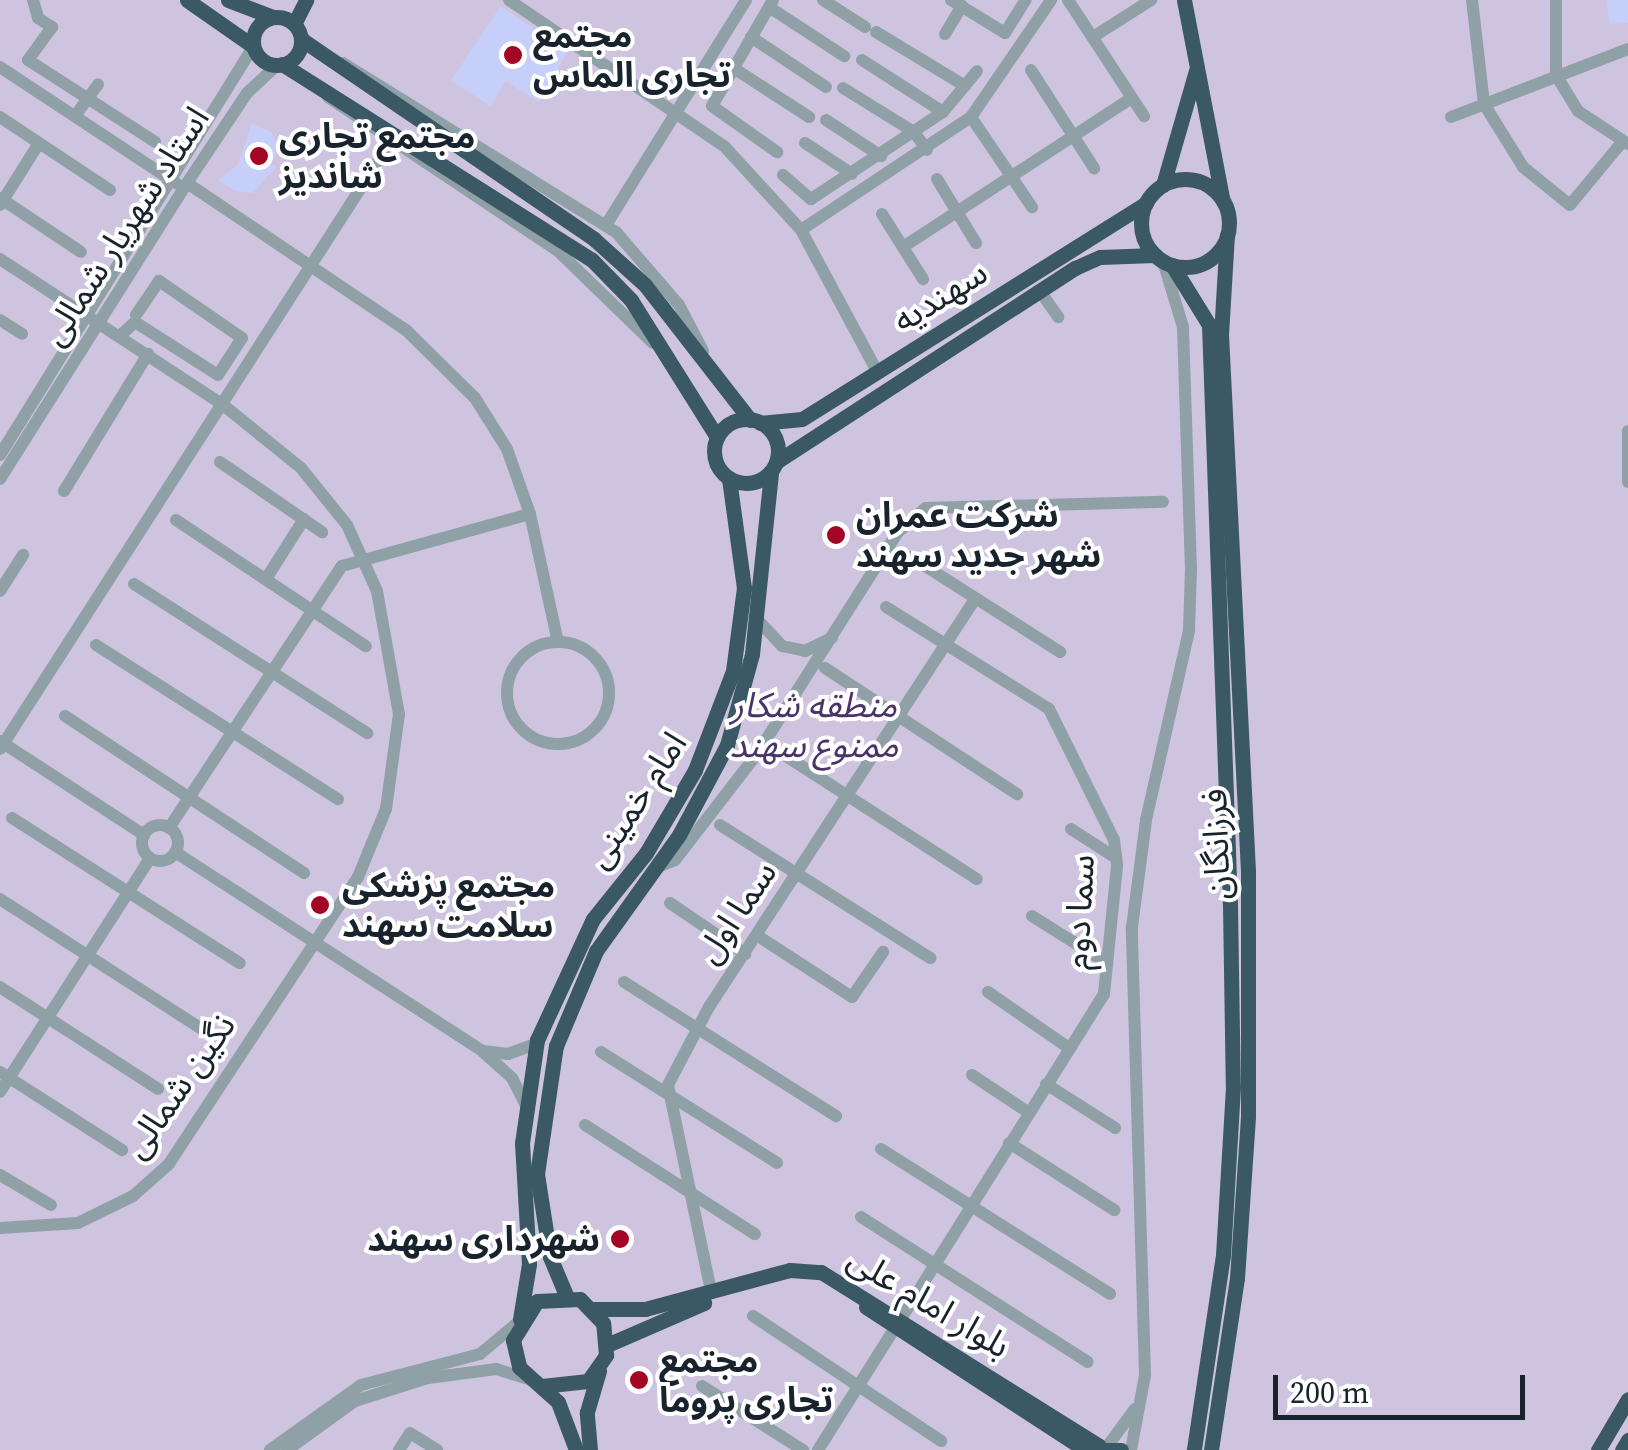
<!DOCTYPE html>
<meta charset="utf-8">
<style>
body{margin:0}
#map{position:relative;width:1628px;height:1450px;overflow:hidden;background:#f2f8fd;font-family:"Source Serif 4","Noto Sans Arabic",serif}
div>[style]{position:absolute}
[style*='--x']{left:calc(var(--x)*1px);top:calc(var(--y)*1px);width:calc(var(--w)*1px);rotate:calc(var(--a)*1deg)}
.green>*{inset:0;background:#cec4e0}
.building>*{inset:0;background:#c6cff9}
.minor>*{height:12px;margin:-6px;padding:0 6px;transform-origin:6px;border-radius:6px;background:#8fa0a6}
.minor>.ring{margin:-6px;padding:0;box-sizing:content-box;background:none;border:12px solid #8fa0a6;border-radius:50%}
.major>*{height:15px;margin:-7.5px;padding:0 7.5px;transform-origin:7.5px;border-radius:7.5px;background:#3a5964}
.major>.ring{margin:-7.5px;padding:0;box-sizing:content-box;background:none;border:15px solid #3a5964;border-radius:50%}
.dots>*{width:28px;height:28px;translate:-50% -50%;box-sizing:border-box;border:5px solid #fff;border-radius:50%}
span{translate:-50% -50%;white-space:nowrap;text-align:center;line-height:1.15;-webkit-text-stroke:8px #fff;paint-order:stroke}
.poi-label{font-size:35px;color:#19232d;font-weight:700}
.left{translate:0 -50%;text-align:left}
.right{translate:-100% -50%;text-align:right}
.street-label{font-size:35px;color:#19232d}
.park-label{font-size:35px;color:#493368;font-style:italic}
.scale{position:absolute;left:1273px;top:1375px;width:252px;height:45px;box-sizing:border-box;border:5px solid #19232d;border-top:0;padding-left:12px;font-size:30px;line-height:35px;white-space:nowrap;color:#19232d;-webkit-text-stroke:8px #fff;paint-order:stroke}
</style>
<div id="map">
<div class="green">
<i style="clip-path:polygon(0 0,1628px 0,1628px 1450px,0 1450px)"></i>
</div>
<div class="building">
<i style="clip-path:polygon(1607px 0,1628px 0,1628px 23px,1609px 24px)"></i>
<i style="clip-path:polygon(501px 6px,567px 52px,539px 102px,506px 81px,491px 106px,451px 81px)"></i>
<i style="clip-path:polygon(252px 123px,271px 132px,280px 149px,271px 163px,276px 167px,253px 193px,236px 191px,218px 180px,238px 165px)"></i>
</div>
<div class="minor">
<i style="--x:33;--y:0;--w:19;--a:74"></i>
<i style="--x:38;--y:18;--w:17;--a:33"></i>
<i style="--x:52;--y:27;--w:41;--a:126"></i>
<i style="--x:28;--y:60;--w:151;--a:32.8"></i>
<i style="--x:509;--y:0;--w:261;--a:34.2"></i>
<i style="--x:725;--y:147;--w:113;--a:47.5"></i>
<i style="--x:801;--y:230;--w:160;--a:61.7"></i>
<i style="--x:773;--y:0;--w:122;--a:119.9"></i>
<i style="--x:712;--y:106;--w:80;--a:35.3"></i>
<i style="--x:823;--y:0;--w:50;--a:32.7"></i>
<i style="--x:951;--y:0;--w:63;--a:31.4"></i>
<i style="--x:1005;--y:33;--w:39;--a:-58"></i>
<i style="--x:1068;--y:0;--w:139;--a:56.8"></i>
<i style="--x:1472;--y:0;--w:105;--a:83.4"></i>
<i style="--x:1484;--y:104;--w:74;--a:58.2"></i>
<i style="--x:1523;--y:167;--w:60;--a:39"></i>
<i style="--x:1570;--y:205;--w:83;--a:-50.4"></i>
<i style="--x:1556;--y:0;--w:75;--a:90"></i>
<i style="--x:1556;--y:75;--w:42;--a:58.6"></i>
<i style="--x:1578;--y:111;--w:60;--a:33.4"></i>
<i style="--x:769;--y:7;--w:90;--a:33.2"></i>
<i style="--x:876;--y:32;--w:104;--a:31.2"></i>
<i style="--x:945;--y:34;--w:33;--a:-59"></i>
<i style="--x:751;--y:37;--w:90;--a:33.7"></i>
<i style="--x:1093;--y:37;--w:69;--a:-32.5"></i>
<i style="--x:862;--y:60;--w:96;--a:32.7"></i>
<i style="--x:343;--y:63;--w:321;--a:31.8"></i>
<i style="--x:616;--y:232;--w:96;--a:49.2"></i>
<i style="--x:679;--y:305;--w:52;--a:62.4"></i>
<i style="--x:0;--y:67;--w:211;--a:33.4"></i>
<i style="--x:732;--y:67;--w:92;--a:33"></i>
<i style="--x:1031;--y:70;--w:117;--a:57.3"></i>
<i style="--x:843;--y:88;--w:84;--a:31.8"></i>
<i style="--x:914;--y:132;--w:22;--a:54"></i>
<i style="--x:328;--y:97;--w:277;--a:33.8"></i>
<i style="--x:558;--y:251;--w:132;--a:44.1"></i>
<i style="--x:75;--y:116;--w:39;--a:-54"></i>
<i style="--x:0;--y:117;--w:132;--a:33.6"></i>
<i style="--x:971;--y:117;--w:109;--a:55.9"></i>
<i style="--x:1451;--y:117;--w:190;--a:-21"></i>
<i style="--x:826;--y:120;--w:66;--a:33.2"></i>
<i style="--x:805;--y:143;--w:56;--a:33.4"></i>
<i style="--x:783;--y:175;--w:37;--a:41"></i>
<i style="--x:811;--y:199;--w:158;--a:-33.4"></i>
<i style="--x:943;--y:112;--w:53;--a:-50.3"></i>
<i style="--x:937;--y:179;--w:75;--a:58.6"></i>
<i style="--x:187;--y:183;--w:264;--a:33.9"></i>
<i style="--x:406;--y:330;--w:97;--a:44.6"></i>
<i style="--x:475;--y:398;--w:60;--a:57.9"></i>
<i style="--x:507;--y:449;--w:69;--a:70.5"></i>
<i style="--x:530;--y:514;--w:131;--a:77.7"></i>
<i style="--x:0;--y:198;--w:97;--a:33.7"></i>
<i style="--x:0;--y:205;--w:73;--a:-57.8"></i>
<i style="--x:882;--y:214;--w:77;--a:57.8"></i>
<i style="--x:606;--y:225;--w:265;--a:-58.1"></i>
<i style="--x:801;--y:230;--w:204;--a:-33.6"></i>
<i style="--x:971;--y:117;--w:142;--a:-55.6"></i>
<i style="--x:903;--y:247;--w:273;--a:-33.1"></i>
<i style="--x:0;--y:259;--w:265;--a:33.2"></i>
<i style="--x:222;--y:404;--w:102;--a:39"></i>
<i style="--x:301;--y:468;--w:73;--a:51.1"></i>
<i style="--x:347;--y:525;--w:72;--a:65.6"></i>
<i style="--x:377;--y:591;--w:125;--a:79.9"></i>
<i style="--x:399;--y:714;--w:96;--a:97.8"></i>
<i style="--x:386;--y:809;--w:74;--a:112.4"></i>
<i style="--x:358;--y:877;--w:344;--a:123.4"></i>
<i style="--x:169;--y:1164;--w:48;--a:138.4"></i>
<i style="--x:133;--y:1196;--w:61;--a:153.9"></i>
<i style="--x:78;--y:1223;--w:78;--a:176.3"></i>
<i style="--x:1040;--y:291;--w:32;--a:55"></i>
<i style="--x:0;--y:320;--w:26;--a:32"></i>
<i style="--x:121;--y:335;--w:19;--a:-43"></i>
<i style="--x:135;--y:322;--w:98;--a:32.6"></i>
<i style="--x:218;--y:375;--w:44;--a:-57"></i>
<i style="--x:242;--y:338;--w:101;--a:-145.5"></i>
<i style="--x:159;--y:281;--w:41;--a:124.1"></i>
<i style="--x:1628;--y:431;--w:51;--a:90"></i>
<i style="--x:0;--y:455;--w:480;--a:-58.2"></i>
<i style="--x:220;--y:462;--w:124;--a:34.5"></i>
<i style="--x:0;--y:479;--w:350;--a:-57.7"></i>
<i style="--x:187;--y:183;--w:108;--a:-56.3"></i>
<i style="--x:247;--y:93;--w:41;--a:-43"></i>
<i style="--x:64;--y:491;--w:161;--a:-58.5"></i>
<i style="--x:176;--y:520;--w:228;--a:33.6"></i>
<i style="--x:911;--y:557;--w:177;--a:32.5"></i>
<i style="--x:266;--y:579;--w:71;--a:-57.7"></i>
<i style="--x:134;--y:584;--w:277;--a:32.6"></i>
<i style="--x:0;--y:591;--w:43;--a:-57.4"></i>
<i style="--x:886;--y:607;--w:192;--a:32"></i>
<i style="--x:1049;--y:709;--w:146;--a:63.6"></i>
<i style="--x:1114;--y:840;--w:26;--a:83"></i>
<i style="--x:1117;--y:866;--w:129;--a:95.8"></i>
<i style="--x:1104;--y:994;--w:381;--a:122"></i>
<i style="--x:755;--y:617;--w:40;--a:47"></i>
<i style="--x:782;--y:646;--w:24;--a:12"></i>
<i style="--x:805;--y:651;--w:30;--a:-26"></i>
<i class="ring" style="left:507px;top:642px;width:90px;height:90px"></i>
<i style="--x:96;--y:645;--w:287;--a:32.5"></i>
<i style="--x:825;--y:668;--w:230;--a:33.3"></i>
<i style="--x:65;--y:716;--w:286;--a:33.3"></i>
<i style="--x:0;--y:741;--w:172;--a:33.1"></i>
<i style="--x:0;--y:749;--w:719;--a:-57.26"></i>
<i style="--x:775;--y:749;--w:240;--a:32.8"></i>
<i style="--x:12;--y:818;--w:270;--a:32.5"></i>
<i style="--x:720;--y:825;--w:249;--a:32.3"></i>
<i class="ring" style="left:142px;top:825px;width:24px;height:24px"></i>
<i style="--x:169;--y:828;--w:314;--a:-56.6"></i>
<i style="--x:342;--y:566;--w:195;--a:-15.5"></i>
<i style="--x:1071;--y:829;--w:54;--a:32.8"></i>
<i style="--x:175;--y:852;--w:364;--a:32.9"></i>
<i style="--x:481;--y:1050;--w:42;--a:42.1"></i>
<i style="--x:512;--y:1078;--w:29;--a:63"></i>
<i style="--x:658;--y:867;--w:18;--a:-22"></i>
<i style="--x:675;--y:860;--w:134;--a:-52.3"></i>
<i style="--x:757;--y:754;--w:262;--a:-57.6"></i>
<i style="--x:897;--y:533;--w:38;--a:-41"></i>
<i style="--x:926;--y:508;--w:237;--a:-1.5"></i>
<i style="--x:0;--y:899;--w:244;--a:32.8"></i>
<i style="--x:670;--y:903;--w:91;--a:34.2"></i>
<i style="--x:1032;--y:916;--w:89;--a:32.1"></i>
<i style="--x:758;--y:936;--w:112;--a:33"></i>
<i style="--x:852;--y:997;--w:55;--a:-55.4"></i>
<i style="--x:624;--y:982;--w:251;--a:32.3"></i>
<i style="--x:0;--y:987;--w:188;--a:32.8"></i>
<i style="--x:988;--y:992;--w:98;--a:34.7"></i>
<i style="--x:484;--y:1051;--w:24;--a:7"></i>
<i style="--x:508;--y:1054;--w:30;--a:-20"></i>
<i style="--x:601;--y:1052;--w:208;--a:32.2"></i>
<i style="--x:0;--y:1072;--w:145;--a:32.6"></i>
<i style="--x:972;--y:1075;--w:67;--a:33.5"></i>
<i style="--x:1046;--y:1084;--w:82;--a:32.5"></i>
<i style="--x:0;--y:1092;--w:278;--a:-57.3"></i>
<i style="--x:585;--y:1125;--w:202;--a:32.7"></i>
<i style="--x:1009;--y:1143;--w:125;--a:32.5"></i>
<i style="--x:881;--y:1149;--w:271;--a:32.3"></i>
<i style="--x:0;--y:1175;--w:59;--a:30.5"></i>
<i style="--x:861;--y:1217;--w:269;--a:32.6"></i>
<i style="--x:711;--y:1291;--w:210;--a:-101.8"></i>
<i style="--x:668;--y:1085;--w:88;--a:-62.3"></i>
<i style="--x:709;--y:1007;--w:488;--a:-56.9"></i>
<i style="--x:753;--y:1316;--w:226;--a:33.6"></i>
<i style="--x:702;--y:1386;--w:120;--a:32.4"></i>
<i style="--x:1109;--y:1444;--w:44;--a:-53.4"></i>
<i style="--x:270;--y:1450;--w:112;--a:-35.5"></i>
<i style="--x:361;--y:1385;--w:123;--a:-14.6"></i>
<i style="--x:480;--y:1354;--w:47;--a:-39.8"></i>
<i style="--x:287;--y:1450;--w:84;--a:-35.8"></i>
<i style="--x:355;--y:1401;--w:77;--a:-17.5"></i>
<i style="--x:428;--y:1378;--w:69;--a:-7.5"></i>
<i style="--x:496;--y:1369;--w:34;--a:17"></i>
<i style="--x:399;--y:1450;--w:20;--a:-57"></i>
<i style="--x:410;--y:1433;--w:32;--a:32"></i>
<i style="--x:818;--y:1450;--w:146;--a:-57.8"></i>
<i style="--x:1131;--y:1450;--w:76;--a:-79.4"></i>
<i style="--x:1145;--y:1375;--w:448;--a:-91.7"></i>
<i style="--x:1132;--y:927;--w:108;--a:-82.5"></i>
<i style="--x:1146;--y:820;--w:195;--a:-77.2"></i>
<i style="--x:1189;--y:630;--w:60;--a:-88.1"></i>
<i style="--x:1191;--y:570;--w:243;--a:-91.9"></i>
<i style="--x:1183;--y:327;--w:69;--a:-106.9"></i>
</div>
<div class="major">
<i style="--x:187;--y:0;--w:80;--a:34.9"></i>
<i style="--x:228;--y:0;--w:48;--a:20.7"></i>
<i style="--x:1184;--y:0;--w:201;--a:79.1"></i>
<i class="ring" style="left:253px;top:17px;width:33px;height:33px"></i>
<i style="--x:294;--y:24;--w:27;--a:-63"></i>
<i style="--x:301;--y:39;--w:355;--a:34.3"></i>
<i style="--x:594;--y:239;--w:69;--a:42"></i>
<i style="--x:645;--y:285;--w:171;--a:52.1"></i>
<i style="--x:282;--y:64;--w:367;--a:32.3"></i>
<i style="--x:592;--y:260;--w:56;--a:45.7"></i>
<i style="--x:631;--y:300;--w:162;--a:57.9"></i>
<i class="ring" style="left:1141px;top:179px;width:73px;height:73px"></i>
<i style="--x:1163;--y:185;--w:119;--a:-73.9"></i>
<i style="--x:1172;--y:265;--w:70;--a:58.3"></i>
<i style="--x:1209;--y:325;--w:581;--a:87.93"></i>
<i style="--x:1230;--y:906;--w:181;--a:89.1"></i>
<i style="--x:1233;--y:1087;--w:168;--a:93.4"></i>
<i style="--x:1223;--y:1255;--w:197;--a:98.5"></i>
<i class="ring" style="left:714px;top:419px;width:49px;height:49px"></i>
<i style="--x:760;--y:423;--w:42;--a:-5.4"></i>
<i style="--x:802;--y:419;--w:406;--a:-32.1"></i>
<i style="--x:776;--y:462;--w:356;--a:-33"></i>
<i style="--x:1075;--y:268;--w:27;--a:-24"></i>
<i style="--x:1100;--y:257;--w:55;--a:-2.1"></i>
<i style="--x:566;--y:1295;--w:41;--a:-112.8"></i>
<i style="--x:550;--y:1257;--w:84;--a:-98.9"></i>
<i style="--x:537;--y:1174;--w:129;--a:-81.6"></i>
<i style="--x:556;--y:1046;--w:103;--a:-67.2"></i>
<i style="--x:596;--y:951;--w:143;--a:-54.4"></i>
<i style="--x:679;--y:835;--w:102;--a:-61.9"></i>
<i style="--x:727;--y:745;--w:94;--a:-74.6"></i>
<i style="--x:752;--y:654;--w:183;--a:-84"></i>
<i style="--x:866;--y:1307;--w:262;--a:33.1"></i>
<i style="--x:594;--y:1309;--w:51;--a:0"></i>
<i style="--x:645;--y:1309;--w:150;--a:-15.1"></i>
<i style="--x:790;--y:1270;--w:31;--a:4"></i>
<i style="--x:821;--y:1272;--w:328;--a:32"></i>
<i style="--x:520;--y:1319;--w:56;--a:-80.7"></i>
<i style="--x:529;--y:1264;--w:121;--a:-93.3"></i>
<i style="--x:522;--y:1143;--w:104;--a:-81.7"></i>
<i style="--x:537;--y:1040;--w:133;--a:-65.2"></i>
<i style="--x:593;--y:919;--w:85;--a:-51.2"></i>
<i style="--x:646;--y:853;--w:96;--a:-59.4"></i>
<i style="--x:695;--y:770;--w:106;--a:-69"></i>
<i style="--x:733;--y:671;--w:84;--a:-82.5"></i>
<i style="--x:744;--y:588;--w:111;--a:-97.8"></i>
<i style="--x:607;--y:1345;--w:106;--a:-23.4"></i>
<i style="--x:542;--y:1386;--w:46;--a:-6.2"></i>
<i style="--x:588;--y:1381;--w:32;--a:-55"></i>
<i style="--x:606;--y:1355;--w:32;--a:-95"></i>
<i style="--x:603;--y:1323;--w:33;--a:-134"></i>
<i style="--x:580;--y:1299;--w:43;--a:177.3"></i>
<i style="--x:537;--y:1301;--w:46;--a:121.6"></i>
<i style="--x:513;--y:1340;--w:28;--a:77"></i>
<i style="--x:519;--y:1367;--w:52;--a:41.9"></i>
<i style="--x:558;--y:1402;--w:51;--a:69.4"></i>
<i style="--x:590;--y:1450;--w:38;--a:-95"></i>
<i style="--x:587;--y:1412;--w:43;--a:-73.7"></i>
<i style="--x:1094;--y:1450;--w:27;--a:0"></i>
<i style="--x:1211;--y:1450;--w:174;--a:-81.4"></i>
<i style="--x:1237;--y:1278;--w:162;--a:-86.1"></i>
<i style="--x:1248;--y:1116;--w:245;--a:-90"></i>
<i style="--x:1248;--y:871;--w:537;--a:-92.88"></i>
<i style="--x:1221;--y:335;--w:100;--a:-86.6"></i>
<i style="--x:1598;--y:1450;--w:59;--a:-59.5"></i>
<i style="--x:1622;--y:1450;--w:12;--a:-59"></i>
</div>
<div class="dots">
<i style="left:513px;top:55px;background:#a30524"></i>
<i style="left:259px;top:156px;background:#a30524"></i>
<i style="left:836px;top:535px;background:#a30524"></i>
<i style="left:320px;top:905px;background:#a30524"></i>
<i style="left:620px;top:1239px;background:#a30524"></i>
<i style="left:639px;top:1380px;background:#a30524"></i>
</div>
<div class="poi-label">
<span class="left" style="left:533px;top:55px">مجتمع<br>تجاری الماس</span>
<span class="left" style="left:279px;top:156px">مجتمع تجاری<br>شاندیز</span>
<span class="left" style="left:856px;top:535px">شرکت عمران<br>شهر جدید سهند</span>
<span class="left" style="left:342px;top:905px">مجتمع پزشکی<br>سلامت سهند</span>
<span class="right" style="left:600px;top:1239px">شهرداری سهند</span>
<span class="left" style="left:659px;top:1380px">مجتمع<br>تجاری پروما</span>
</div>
<div class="street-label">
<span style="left:125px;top:226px;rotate:-57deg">استاد شهریار شمالی</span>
<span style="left:940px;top:296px;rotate:-32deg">سهندیه</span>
<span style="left:636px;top:800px;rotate:-57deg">امام خمینی</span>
<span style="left:1216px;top:844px;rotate:-92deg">فرزانگان</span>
<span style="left:736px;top:912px;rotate:-56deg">سما اول</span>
<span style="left:1079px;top:912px;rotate:-87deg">سما دوم</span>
<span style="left:179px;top:1086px;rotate:-55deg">نگین شمالی</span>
<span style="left:929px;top:1302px;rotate:31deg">بلوار امام علی</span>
</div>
<div class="park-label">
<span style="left:814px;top:725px">منطقه شکار<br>ممنوع سهند</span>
</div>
<div class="scale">200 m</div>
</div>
